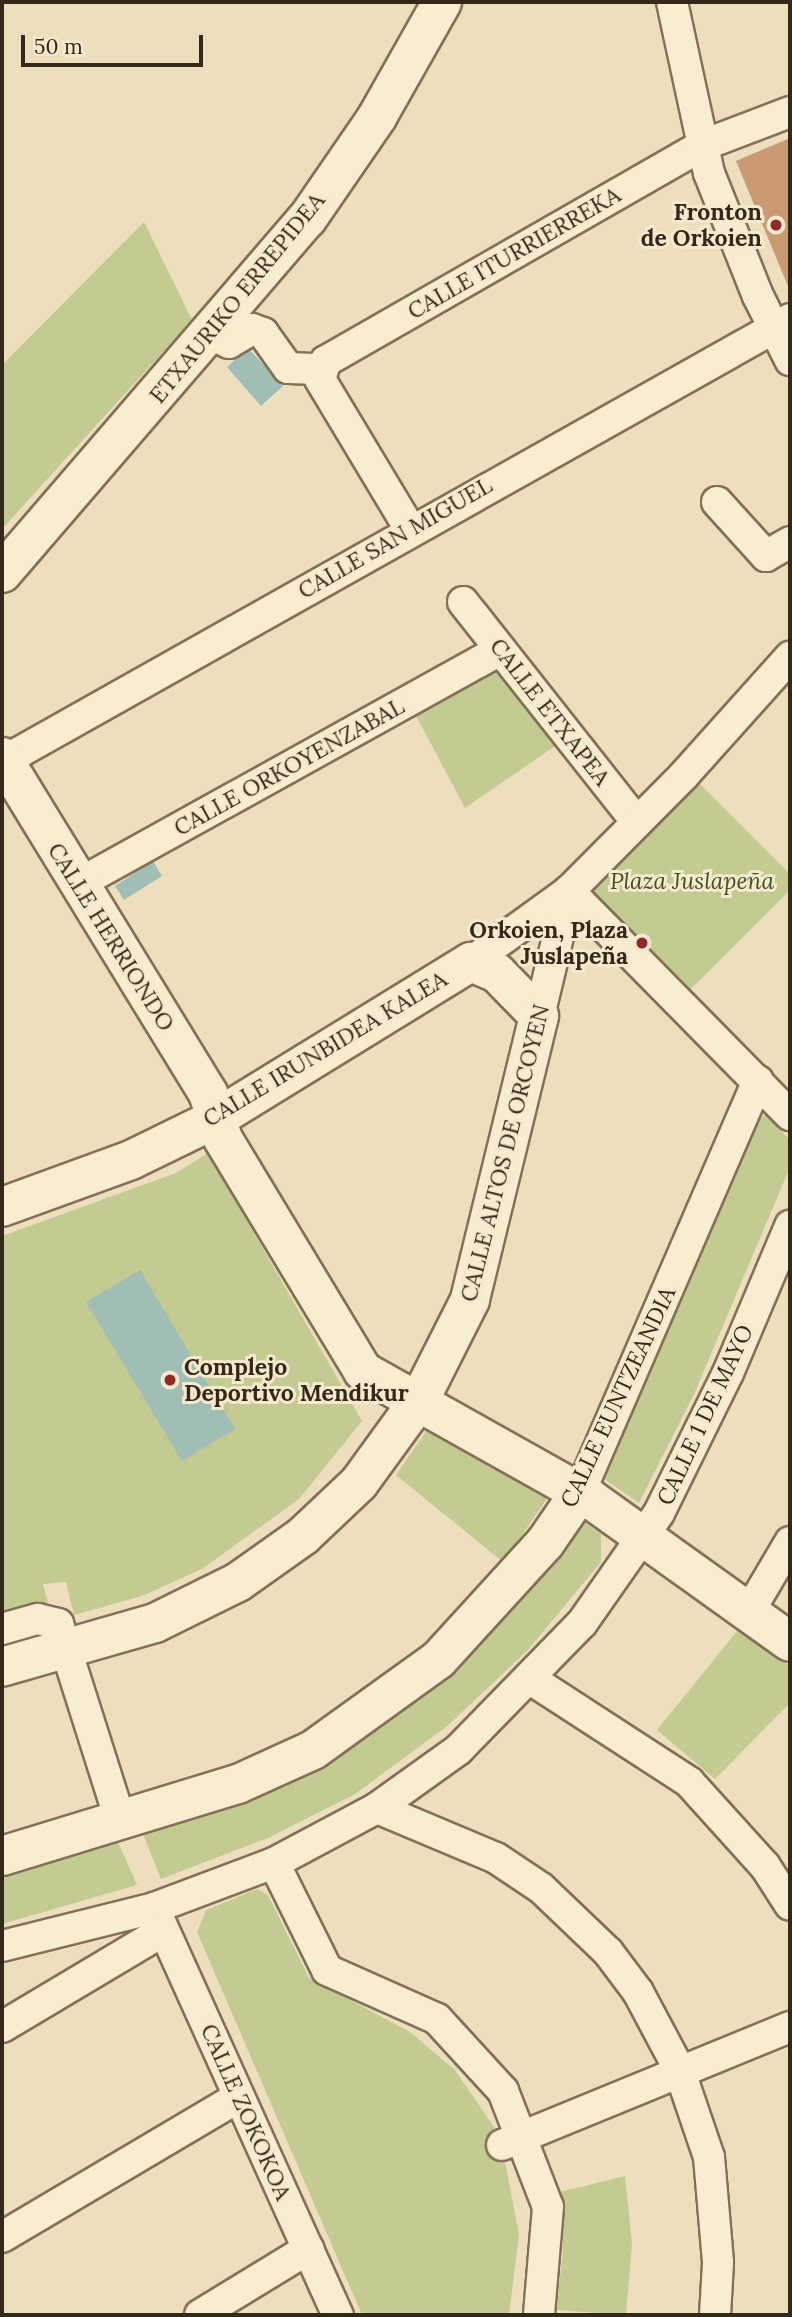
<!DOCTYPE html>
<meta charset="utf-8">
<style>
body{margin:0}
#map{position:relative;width:792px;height:2317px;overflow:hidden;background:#eddfbd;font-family:Lora,serif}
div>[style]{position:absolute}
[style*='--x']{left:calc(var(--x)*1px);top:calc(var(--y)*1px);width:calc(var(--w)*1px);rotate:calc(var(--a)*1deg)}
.green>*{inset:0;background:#c3ca92}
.water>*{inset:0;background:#a1beb6}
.building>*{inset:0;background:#cb9973}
.roads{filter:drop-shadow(2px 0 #857057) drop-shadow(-2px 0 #857057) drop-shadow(0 2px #857057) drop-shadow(0 -2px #857057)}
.street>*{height:30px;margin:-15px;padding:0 15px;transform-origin:15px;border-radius:15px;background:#f8edd0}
.secondary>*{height:38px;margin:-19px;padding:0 19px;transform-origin:19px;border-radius:19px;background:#f8edd0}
.dots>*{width:19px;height:19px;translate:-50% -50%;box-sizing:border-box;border:4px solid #f5eacd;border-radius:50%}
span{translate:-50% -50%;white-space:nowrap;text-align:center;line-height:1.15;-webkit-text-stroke:6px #f5eacd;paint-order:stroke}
.poi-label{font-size:23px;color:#34281b;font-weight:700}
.right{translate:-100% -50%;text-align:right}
.left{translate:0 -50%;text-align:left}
.street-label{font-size:23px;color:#34281b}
.park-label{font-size:23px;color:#445022;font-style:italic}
.frame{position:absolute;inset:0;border:4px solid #34281b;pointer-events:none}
.scale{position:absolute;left:21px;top:35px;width:182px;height:32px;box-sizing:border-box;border:4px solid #34281b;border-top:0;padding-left:9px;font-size:21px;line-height:24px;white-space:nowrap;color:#34281b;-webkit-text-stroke:5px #f5eacd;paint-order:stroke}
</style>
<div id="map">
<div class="green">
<i style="clip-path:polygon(144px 222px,192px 320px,2px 529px,2px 365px)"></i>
<i style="clip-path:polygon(494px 668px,504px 672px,561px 742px,465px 808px,414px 712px)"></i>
<i style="clip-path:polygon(692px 776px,790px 874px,790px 890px,691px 989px,585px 883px)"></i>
<i style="clip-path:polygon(766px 1114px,790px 1140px,790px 1167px,695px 1392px,639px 1503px,604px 1479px,751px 1125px)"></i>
<i style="clip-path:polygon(208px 1153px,362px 1421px,299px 1499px,202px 1569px,142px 1596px,74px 1615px,66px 1582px,43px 1584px,48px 1602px,42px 1610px,2px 1621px,2px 1236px,176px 1173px)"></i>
<i style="clip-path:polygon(427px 1430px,547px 1499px,503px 1562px,396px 1475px)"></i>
<i style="clip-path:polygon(577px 1517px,601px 1534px,601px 1562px,527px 1651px,446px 1727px,355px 1794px,268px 1838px,161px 1879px,143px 1834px,270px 1783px)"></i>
<i style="clip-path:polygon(742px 1625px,790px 1667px,790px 1703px,715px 1779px,657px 1730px)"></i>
<i style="clip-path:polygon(116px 1838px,137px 1885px,2px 1924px,2px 1872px)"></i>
<i style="clip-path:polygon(257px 1889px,268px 1895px,309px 1978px,410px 2032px,455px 2070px,500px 2136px,519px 2234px,509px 2315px,362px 2315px,197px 1932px,206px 1910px)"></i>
<i style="clip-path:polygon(625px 2176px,632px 2244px,626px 2315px,556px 2310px,563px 2253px,560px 2192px)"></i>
</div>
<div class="water">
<i style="clip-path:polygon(248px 348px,283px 386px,261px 406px,227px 367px)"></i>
<i style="clip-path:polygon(153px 861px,162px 876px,124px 900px,115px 886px)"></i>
<i style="clip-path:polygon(140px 1270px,235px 1429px,182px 1461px,86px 1302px)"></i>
</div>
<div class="building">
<i style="clip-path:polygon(790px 138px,790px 291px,736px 161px)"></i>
</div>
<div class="roads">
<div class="street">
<i style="--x:672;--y:2;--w:175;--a:77.8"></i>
<i style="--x:709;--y:173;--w:132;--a:68.3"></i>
<i style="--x:758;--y:296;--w:72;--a:63.4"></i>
<i style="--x:210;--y:334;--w:21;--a:25"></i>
<i style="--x:229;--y:343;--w:27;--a:-31"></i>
<i style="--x:252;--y:329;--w:12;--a:20"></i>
<i style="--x:263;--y:333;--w:43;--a:54.5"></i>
<i style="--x:288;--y:368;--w:32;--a:2"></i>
<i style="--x:717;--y:502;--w:73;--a:47.8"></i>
<i style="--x:766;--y:556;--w:28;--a:-30"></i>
<i style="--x:410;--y:529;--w:175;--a:-121"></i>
<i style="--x:320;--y:379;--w:19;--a:-72"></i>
<i style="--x:326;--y:361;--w:432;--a:-29.8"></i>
<i style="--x:701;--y:146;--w:95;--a:-20.9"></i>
<i style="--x:463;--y:602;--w:279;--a:51.7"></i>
<i style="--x:2;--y:762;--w:904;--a:-29.34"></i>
<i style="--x:78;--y:884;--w:483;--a:-29"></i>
<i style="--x:569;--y:891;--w:315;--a:45.4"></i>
<i style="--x:471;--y:962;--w:121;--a:-35.9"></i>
<i style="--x:569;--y:891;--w:163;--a:-45.2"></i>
<i style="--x:684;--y:775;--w:159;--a:-48.1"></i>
<i style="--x:539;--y:1016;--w:129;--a:-76.5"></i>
<i style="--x:580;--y:1492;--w:448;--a:-66.6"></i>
<i style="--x:750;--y:1610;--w:79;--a:-59.5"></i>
<i style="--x:2;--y:1629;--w:37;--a:-16"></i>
<i style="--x:38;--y:1619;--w:21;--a:14"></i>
<i style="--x:58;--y:1624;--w:209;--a:72.4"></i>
<i style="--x:532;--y:1680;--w:187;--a:33"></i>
<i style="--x:689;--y:1782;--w:113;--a:47.9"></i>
<i style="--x:765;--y:1866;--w:46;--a:57.3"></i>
<i style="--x:377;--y:1808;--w:129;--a:22.8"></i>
<i style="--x:496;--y:1858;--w:54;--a:33.7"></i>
<i style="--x:541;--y:1888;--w:93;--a:43.7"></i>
<i style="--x:608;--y:1952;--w:50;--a:53.1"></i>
<i style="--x:638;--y:1992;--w:87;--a:62"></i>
<i style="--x:679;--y:2069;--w:93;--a:71.2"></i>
<i style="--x:709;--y:2157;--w:106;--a:85.1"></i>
<i style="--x:718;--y:2263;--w:52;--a:93.3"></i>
<i style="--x:274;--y:1863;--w:119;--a:63.6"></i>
<i style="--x:327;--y:1970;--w:120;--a:24"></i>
<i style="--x:437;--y:2019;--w:98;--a:47.5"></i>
<i style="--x:503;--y:2091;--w:124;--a:68.8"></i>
<i style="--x:548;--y:2207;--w:108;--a:94.8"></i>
<i style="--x:154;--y:1908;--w:447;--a:65.7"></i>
<i style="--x:2;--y:1946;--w:157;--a:-14"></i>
<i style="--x:154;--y:1908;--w:128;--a:-20.6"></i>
<i style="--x:274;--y:1863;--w:117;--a:-28.1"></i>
<i style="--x:377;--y:1808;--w:100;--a:-35.6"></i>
<i style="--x:458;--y:1750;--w:177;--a:-45.7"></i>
<i style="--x:582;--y:1623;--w:134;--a:-55"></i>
<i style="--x:659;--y:1513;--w:156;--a:-63.8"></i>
<i style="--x:728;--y:1373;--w:160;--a:-67.1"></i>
<i style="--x:2;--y:2027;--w:187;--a:-30.8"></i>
<i style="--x:502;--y:2145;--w:311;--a:-22.3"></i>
<i style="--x:2;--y:2237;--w:275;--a:-30.6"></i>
<i style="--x:200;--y:2315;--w:127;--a:-31.4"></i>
</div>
<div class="secondary">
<i style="--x:2;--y:573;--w:467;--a:-49.3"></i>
<i style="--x:307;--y:219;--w:124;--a:-55.5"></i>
<i style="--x:377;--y:117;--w:132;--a:-60.5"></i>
<i style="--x:2;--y:757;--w:394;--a:58.5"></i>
<i style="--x:208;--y:1093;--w:48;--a:71.9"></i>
<i style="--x:223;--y:1139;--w:271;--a:58.9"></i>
<i style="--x:363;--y:1371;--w:259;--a:29.3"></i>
<i style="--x:589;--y:1498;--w:247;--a:35.6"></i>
<i style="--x:2;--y:1207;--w:137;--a:-20"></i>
<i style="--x:131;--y:1160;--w:96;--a:-26"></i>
<i style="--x:217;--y:1118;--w:298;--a:-31.6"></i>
<i style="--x:471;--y:962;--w:28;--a:23"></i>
<i style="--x:497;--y:973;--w:60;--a:45.7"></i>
<i style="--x:539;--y:1016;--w:292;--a:103.7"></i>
<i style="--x:470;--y:1300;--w:111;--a:116.8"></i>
<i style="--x:420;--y:1399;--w:104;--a:126"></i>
<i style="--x:359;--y:1483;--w:77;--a:136.6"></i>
<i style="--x:303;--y:1536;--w:80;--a:144.7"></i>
<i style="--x:238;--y:1582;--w:93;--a:153.7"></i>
<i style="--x:155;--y:1623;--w:159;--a:164"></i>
<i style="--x:2;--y:1856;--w:247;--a:-17"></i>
<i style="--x:238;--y:1784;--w:82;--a:-24.4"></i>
<i style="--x:313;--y:1750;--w:155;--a:-35.8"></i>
<i style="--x:439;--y:1659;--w:157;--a:-47.6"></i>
<i style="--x:545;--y:1543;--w:62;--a:-55.5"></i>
</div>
</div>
<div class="dots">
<i style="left:776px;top:225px;background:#932827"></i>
<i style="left:642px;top:943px;background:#932827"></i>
<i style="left:170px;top:1380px;background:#932827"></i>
</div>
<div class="poi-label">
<span class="right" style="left:762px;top:225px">Fronton<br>de Orkoien</span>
<span class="right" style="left:628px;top:943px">Orkoien, Plaza<br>Juslapeña</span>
<span class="left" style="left:184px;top:1380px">Complejo<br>Deportivo Mendikur</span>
</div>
<div class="street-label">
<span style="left:514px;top:253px;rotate:-30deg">CALLE ITURRIERREKA</span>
<span style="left:237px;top:298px;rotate:-51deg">ETXAURIKO ERREPIDEA</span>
<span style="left:395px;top:538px;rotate:-30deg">CALLE SAN MIGUEL</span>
<span style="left:550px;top:712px;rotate:52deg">CALLE ETXAPEA</span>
<span style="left:289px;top:767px;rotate:-29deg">CALLE ORKOYENZABAL</span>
<span style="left:111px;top:937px;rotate:58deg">CALLE HERRIONDO</span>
<span style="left:325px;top:1049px;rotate:-31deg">CALLE IRUNBIDEA KALEA</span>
<span style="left:505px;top:1153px;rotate:-76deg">CALLE ALTOS DE ORCOYEN</span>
<span style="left:618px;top:1397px;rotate:-65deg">CALLE EUNTZEANDIA</span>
<span style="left:705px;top:1415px;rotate:-65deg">CALLE 1 DE MAYO</span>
<span style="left:246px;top:2112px;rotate:66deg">CALLE ZOKOKOA</span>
</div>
<div class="park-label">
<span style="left:692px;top:881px">Plaza Juslapeña</span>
</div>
<div class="frame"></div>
<div class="scale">50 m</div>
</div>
